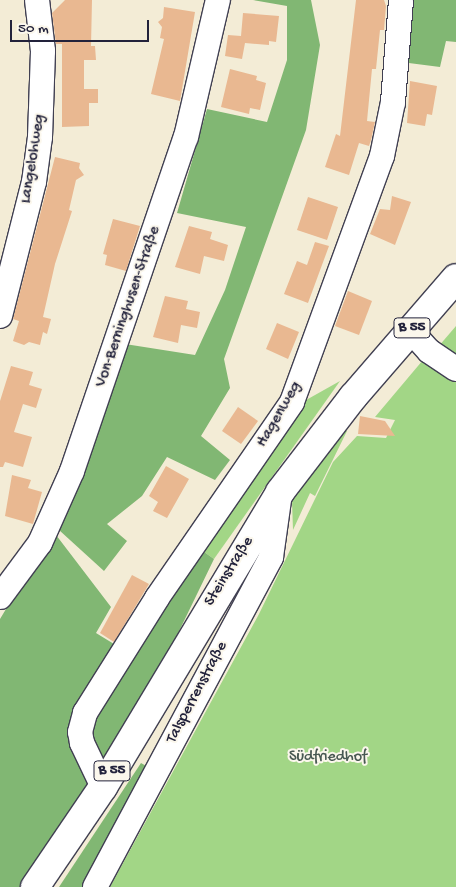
<!DOCTYPE html>
<meta charset="utf-8">
<style>
body{margin:0}
#map{position:relative;width:456px;height:887px;overflow:hidden;background:#f3ecd6;font-family:"Gochi Hand",sans-serif}
div>[style]{position:absolute}
[style*='--x']{left:calc(var(--x)*1px);top:calc(var(--y)*1px);width:calc(var(--w)*1px);rotate:calc(var(--a)*1deg)}
.green>*{inset:0;background:#a2d686}
.forest>*{inset:0;background:#81b773}
.building>*{inset:0;background:#e9b891}
.roads{filter:drop-shadow(1px 0 #414052) drop-shadow(-1px 0 #414052) drop-shadow(0 1px #414052) drop-shadow(0 -1px #414052)}
.minor>*{height:24px;margin:-12px;padding:0 12px;transform-origin:12px;border-radius:12px;background:#fff}
.major>*{height:28px;margin:-14px;padding:0 14px;transform-origin:14px;border-radius:14px;background:#fff}
span{translate:-50% -50%;white-space:nowrap;text-align:center;line-height:1.15;-webkit-text-stroke:4px #fbf7ec;paint-order:stroke}
.shield-label span{padding:1px 4px;background:#fbf7ec;border:1px solid;border-radius:4px;-webkit-text-stroke-width:0}
.shield-label{font-size:15px;color:#22223b;font-weight:700}
.street-label{font-size:16px;color:#22223b}
.park-label{font-size:16px;color:#485852}
.scale{position:absolute;left:10px;top:20px;width:139px;height:22px;box-sizing:border-box;border:2px solid #22223b;border-top:0;padding-left:6px;font-size:15px;line-height:18px;white-space:nowrap;color:#22223b;-webkit-text-stroke:4px #fbf7ec;paint-order:stroke}
</style>
<div id="map">
<div class="green">
<i style="clip-path:polygon(456px 326px,456px 363px,438px 347px)"></i>
<i style="clip-path:polygon(423px 360px,456px 377px,456px 887px,110px 887px,259px 614px,333px 462px,357px 436px,386px 438px,395px 420px,375px 417px)"></i>
<i style="clip-path:polygon(340px 381px,214px 559px,200px 549px,299px 404px)"></i>
<i style="clip-path:polygon(343px 428px,347px 431px,315px 496px,310px 493px,293px 530px,292px 501px)"></i>
</div>
<div class="forest">
<i style="clip-path:polygon(253px 0,311px 0,320px 45px,306px 130px,224px 359px,230px 388px,201px 436px,230px 460px,215px 480px,167px 457px,142px 496px,107px 524px,127px 541px,104px 571px,59px 530px,125px 344px,195px 355px,225px 290px,246px 227px,177px 213px,207px 109px,267px 122px,287px 60px,287px 6px)"></i>
<i style="clip-path:polygon(409px 0,456px 0,456px 42px,446px 41px,440px 67px,401px 62px)"></i>
<i style="clip-path:polygon(53px 531px,111px 607px,96px 633px,127px 652px,200px 549px,214px 559px,167px 656px,100px 771px,24px 887px,0 887px,0 619px)"></i>
<i style="clip-path:polygon(141px 763px,148px 767px,86px 887px,59px 887px)"></i>
</div>
<div class="building">
<i style="clip-path:polygon(65px 0,92px 0,91px 46px,95px 46px,96px 60px,84px 60px,84px 89px,98px 89px,98px 103px,89px 103px,89px 126px,62px 127px,62px 44px,56px 44px,52px 13px)"></i>
<i style="clip-path:polygon(356px 0,384px 0,386px 6px,384px 30px,380px 30px,376px 69px,372px 69px,367px 121px,375px 122px,371px 140px,369px 146px,359px 143px,349px 175px,325px 167px,336px 134px,340px 136px)"></i>
<i style="clip-path:polygon(164px 7px,195px 12px,180px 101px,151px 94px,164px 39px,160px 38px,162px 27px,158px 22px,163px 18px)"></i>
<i style="clip-path:polygon(243px 13px,279px 16px,276px 42px,269px 41px,269px 45px,245px 43px,242px 59px,225px 56px,228px 35px,241px 36px)"></i>
<i style="clip-path:polygon(230px 69px,257px 76px,256px 80px,266px 83px,260px 110px,250px 108px,249px 114px,221px 107px)"></i>
<i style="clip-path:polygon(410px 81px,437px 86px,432px 115px,427px 114px,425px 126px,407px 123px)"></i>
<i style="clip-path:polygon(55px 157px,80px 163px,79px 168px,84px 175px,76px 180px,69px 210px,72px 211px,55px 264px,43px 317px,51px 319px,47px 334px,43px 332px,40px 345px,29px 342px,24px 345px,13px 341px,19px 321px,13px 319px)"></i>
<i style="clip-path:polygon(392px 196px,411px 202px,395px 245px,370px 234px,380px 209px,390px 210px)"></i>
<i style="clip-path:polygon(308px 197px,338px 207px,327px 240px,297px 230px)"></i>
<i style="clip-path:polygon(113px 219px,140px 226px,126px 271px,105px 265px,107px 255px,103px 254px)"></i>
<i style="clip-path:polygon(189px 226px,212px 232px,210px 239px,228px 245px,224px 261px,204px 256px,200px 274px,175px 267px)"></i>
<i style="clip-path:polygon(315px 242px,329px 246px,308px 303px,284px 294px,297px 261px,307px 265px)"></i>
<i style="clip-path:polygon(348px 291px,372px 301px,359px 335px,335px 326px)"></i>
<i style="clip-path:polygon(165px 296px,188px 301px,186px 309px,200px 312px,197px 328px,181px 325px,178px 343px,153px 337px)"></i>
<i style="clip-path:polygon(277px 323px,299px 332px,288px 359px,266px 349px)"></i>
<i style="clip-path:polygon(11px 366px,33px 372px,29px 385px,42px 389px,36px 408px,23px 404px,14px 432px,32px 437px,23px 467px,5px 462px,3px 467px,0 467px,0 401px)"></i>
<i style="clip-path:polygon(238px 407px,258px 421px,241px 444px,222px 431px)"></i>
<i style="clip-path:polygon(360px 416px,385px 421px,395px 436px,358px 434px)"></i>
<i style="clip-path:polygon(166px 466px,189px 479px,167px 518px,153px 511px,158px 502px,149px 496px)"></i>
<i style="clip-path:polygon(12px 475px,31px 480px,28px 488px,42px 492px,33px 524px,5px 516px)"></i>
<i style="clip-path:polygon(132px 575px,149px 584px,114px 642px,100px 633px)"></i>
</div>
<div class="roads">
<div class="minor">
<i style="--x:0;--y:316;--w:138;--a:-75.8"></i>
<i style="--x:34;--y:182;--w:45;--a:-82.4"></i>
<i style="--x:40;--y:137;--w:86;--a:-88"></i>
<i style="--x:43;--y:51;--w:51;--a:-96.7"></i>
<i style="--x:410;--y:330;--w:28;--a:48"></i>
<i style="--x:429;--y:351;--w:32;--a:34"></i>
<i style="--x:0;--y:597;--w:67;--a:-53.5"></i>
<i style="--x:40;--y:543;--w:79;--a:-66"></i>
<i style="--x:72;--y:471;--w:353;--a:-71.2"></i>
<i style="--x:186;--y:137;--w:141;--a:-76.9"></i>
<i style="--x:103;--y:787;--w:49;--a:-115.5"></i>
<i style="--x:82;--y:743;--w:11;--a:-100"></i>
<i style="--x:80;--y:732;--w:20;--a:-75"></i>
<i style="--x:85;--y:713;--w:136;--a:-57.9"></i>
<i style="--x:157;--y:598;--w:238;--a:-55.4"></i>
<i style="--x:292;--y:402;--w:262;--a:-69.9"></i>
<i style="--x:382;--y:156;--w:55;--a:-78.5"></i>
<i style="--x:393;--y:102;--w:102;--a:-85.5"></i>
<i style="--x:95;--y:887;--w:374;--a:-61.9"></i>
<i style="--x:271;--y:557;--w:65;--a:-82"></i>
</div>
<div class="major">
<i style="--x:35;--y:887;--w:121;--a:-55.8"></i>
<i style="--x:103;--y:787;--w:344;--a:-59"></i>
<i style="--x:280;--y:492;--w:120;--a:-52.5"></i>
<i style="--x:353;--y:397;--w:157;--a:-49.1"></i>
</div>
</div>
<div class="shield-label">
<span style="left:412px;top:328px">B 55</span>
<span style="left:112px;top:771px">B 55</span>
</div>
<div class="street-label">
<span style="left:34px;top:159px;rotate:-81deg">Langelohweg</span>
<span style="left:129px;top:307px;rotate:-71deg">Von-Berninghusen-Straße</span>
<span style="left:280px;top:415px;rotate:-60deg">Hagenweg</span>
<span style="left:230px;top:572px;rotate:-58deg">Steinstraße</span>
<span style="left:198px;top:693px;rotate:-62deg">Talsperrenstraße</span>
</div>
<div class="park-label">
<span style="left:328px;top:758px">Südfriedhof</span>
</div>
<div class="scale">50 m</div>
</div>
